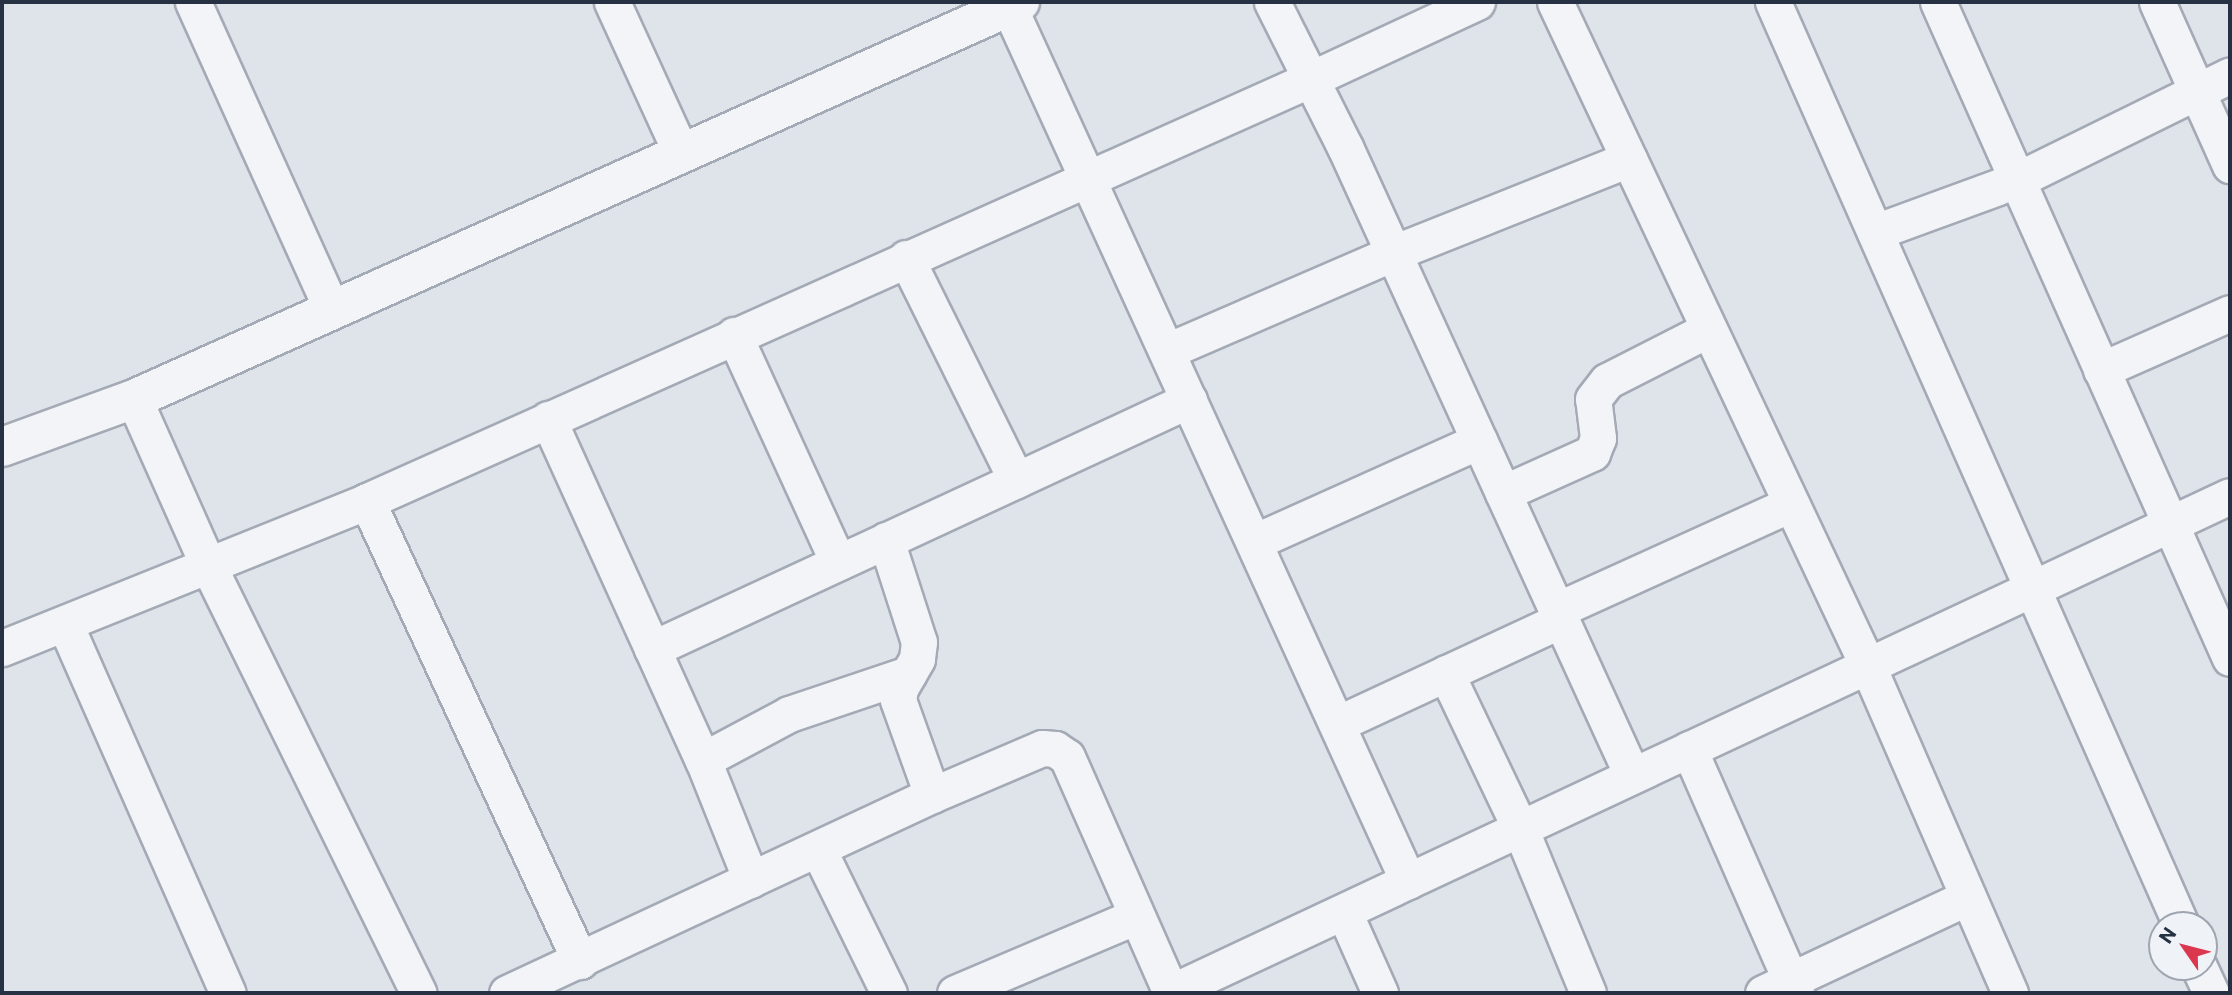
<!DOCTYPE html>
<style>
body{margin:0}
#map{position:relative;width:2232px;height:995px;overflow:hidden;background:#dfe3ea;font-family:Commissioner,sans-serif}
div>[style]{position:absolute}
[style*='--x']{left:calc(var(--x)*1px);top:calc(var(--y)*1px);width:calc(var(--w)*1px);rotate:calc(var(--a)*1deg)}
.roads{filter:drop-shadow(2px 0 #a4aab5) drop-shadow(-2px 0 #a4aab5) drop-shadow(0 2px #a4aab5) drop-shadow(0 -2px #a4aab5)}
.minor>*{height:35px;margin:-17.5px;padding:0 17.5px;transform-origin:17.5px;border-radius:17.5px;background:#f2f4f8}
.tertiary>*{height:38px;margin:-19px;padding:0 19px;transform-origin:19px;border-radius:19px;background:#f2f4f8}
span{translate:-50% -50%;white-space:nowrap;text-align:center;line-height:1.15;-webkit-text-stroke:5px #eff2f7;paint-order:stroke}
.frame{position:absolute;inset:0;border:4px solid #263143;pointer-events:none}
.north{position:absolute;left:2148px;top:911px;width:70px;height:70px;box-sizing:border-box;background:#eff2f7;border:2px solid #9fa5af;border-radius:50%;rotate:305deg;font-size:19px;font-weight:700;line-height:28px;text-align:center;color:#263143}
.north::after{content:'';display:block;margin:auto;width:24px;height:32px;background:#db3850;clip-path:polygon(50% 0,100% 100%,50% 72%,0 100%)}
</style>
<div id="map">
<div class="roads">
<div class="minor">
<i style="--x:193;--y:2;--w:338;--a:65.7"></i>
<i style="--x:612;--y:2;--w:166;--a:65.4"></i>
<i style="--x:1272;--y:2;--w:162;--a:63.3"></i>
<i style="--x:1345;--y:147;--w:690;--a:65.44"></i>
<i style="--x:1555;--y:2;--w:732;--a:64.77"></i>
<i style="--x:1867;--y:664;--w:359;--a:66.5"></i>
<i style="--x:1773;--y:2;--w:1009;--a:66.15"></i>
<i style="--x:1938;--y:2;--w:718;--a:66.01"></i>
<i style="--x:2157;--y:2;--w:179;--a:65.9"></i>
<i style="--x:1009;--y:7;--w:961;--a:65.46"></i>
<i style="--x:1875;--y:232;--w:151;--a:-20.1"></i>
<i style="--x:2017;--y:180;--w:237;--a:-26.2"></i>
<i style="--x:906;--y:258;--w:248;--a:63.6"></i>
<i style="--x:734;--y:335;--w:250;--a:65.4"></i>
<i style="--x:1167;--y:351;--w:246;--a:-23.4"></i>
<i style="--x:1393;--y:253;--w:254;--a:-21.7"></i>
<i style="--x:2101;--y:370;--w:141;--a:-23.8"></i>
<i style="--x:134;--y:399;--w:182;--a:66"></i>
<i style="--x:208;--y:565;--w:477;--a:63.8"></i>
<i style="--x:548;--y:419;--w:375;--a:65.6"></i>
<i style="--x:703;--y:760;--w:129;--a:68.2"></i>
<i style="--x:1503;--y:493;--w:98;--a:-24.2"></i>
<i style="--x:1592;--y:453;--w:16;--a:-68"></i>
<i style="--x:1598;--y:438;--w:39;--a:-97"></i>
<i style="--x:1593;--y:399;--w:23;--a:-52"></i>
<i style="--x:1607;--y:381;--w:114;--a:-27"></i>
<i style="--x:367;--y:501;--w:507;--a:65.15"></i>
<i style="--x:886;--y:540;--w:107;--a:72.1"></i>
<i style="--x:919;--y:642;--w:17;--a:97"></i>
<i style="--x:917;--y:659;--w:34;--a:120"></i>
<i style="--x:900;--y:688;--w:12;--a:99"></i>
<i style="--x:898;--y:700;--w:101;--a:70.3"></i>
<i style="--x:1254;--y:542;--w:247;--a:-24.2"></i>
<i style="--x:1557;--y:610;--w:257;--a:-24.4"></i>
<i style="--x:65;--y:624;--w:403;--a:66.2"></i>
<i style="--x:2;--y:648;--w:393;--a:-21.9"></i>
<i style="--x:367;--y:501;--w:1034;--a:-24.09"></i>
<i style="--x:1311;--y:79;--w:183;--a:-24.9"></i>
<i style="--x:652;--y:649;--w:592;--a:-24.88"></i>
<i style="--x:1446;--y:673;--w:172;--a:64.5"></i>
<i style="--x:1520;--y:828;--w:178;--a:67.6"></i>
<i style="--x:1337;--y:724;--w:247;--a:-24.9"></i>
<i style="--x:1689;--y:749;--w:266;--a:66.3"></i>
<i style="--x:703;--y:760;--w:98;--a:-28.1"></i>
<i style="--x:789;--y:714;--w:126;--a:-18.6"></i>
<i style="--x:818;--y:849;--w:161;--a:63.8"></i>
<i style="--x:1344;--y:912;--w:89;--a:66"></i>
<i style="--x:2199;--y:967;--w:29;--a:65"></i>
<i style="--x:1171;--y:992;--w:1169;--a:-25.1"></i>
<i style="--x:507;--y:993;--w:469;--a:-25"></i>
<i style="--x:932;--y:795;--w:120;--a:-23.1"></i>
<i style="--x:1042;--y:748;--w:13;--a:4"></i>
<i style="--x:1055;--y:749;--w:14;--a:34"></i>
<i style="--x:1067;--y:757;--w:258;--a:66.2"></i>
<i style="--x:955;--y:993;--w:197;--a:-23"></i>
<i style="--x:1763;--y:993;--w:226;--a:-25.1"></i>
</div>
<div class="tertiary">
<i style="--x:2;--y:447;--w:140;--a:-20"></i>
<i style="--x:134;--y:399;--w:971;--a:-24.14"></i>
</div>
</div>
<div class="frame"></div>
<div class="north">N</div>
</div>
